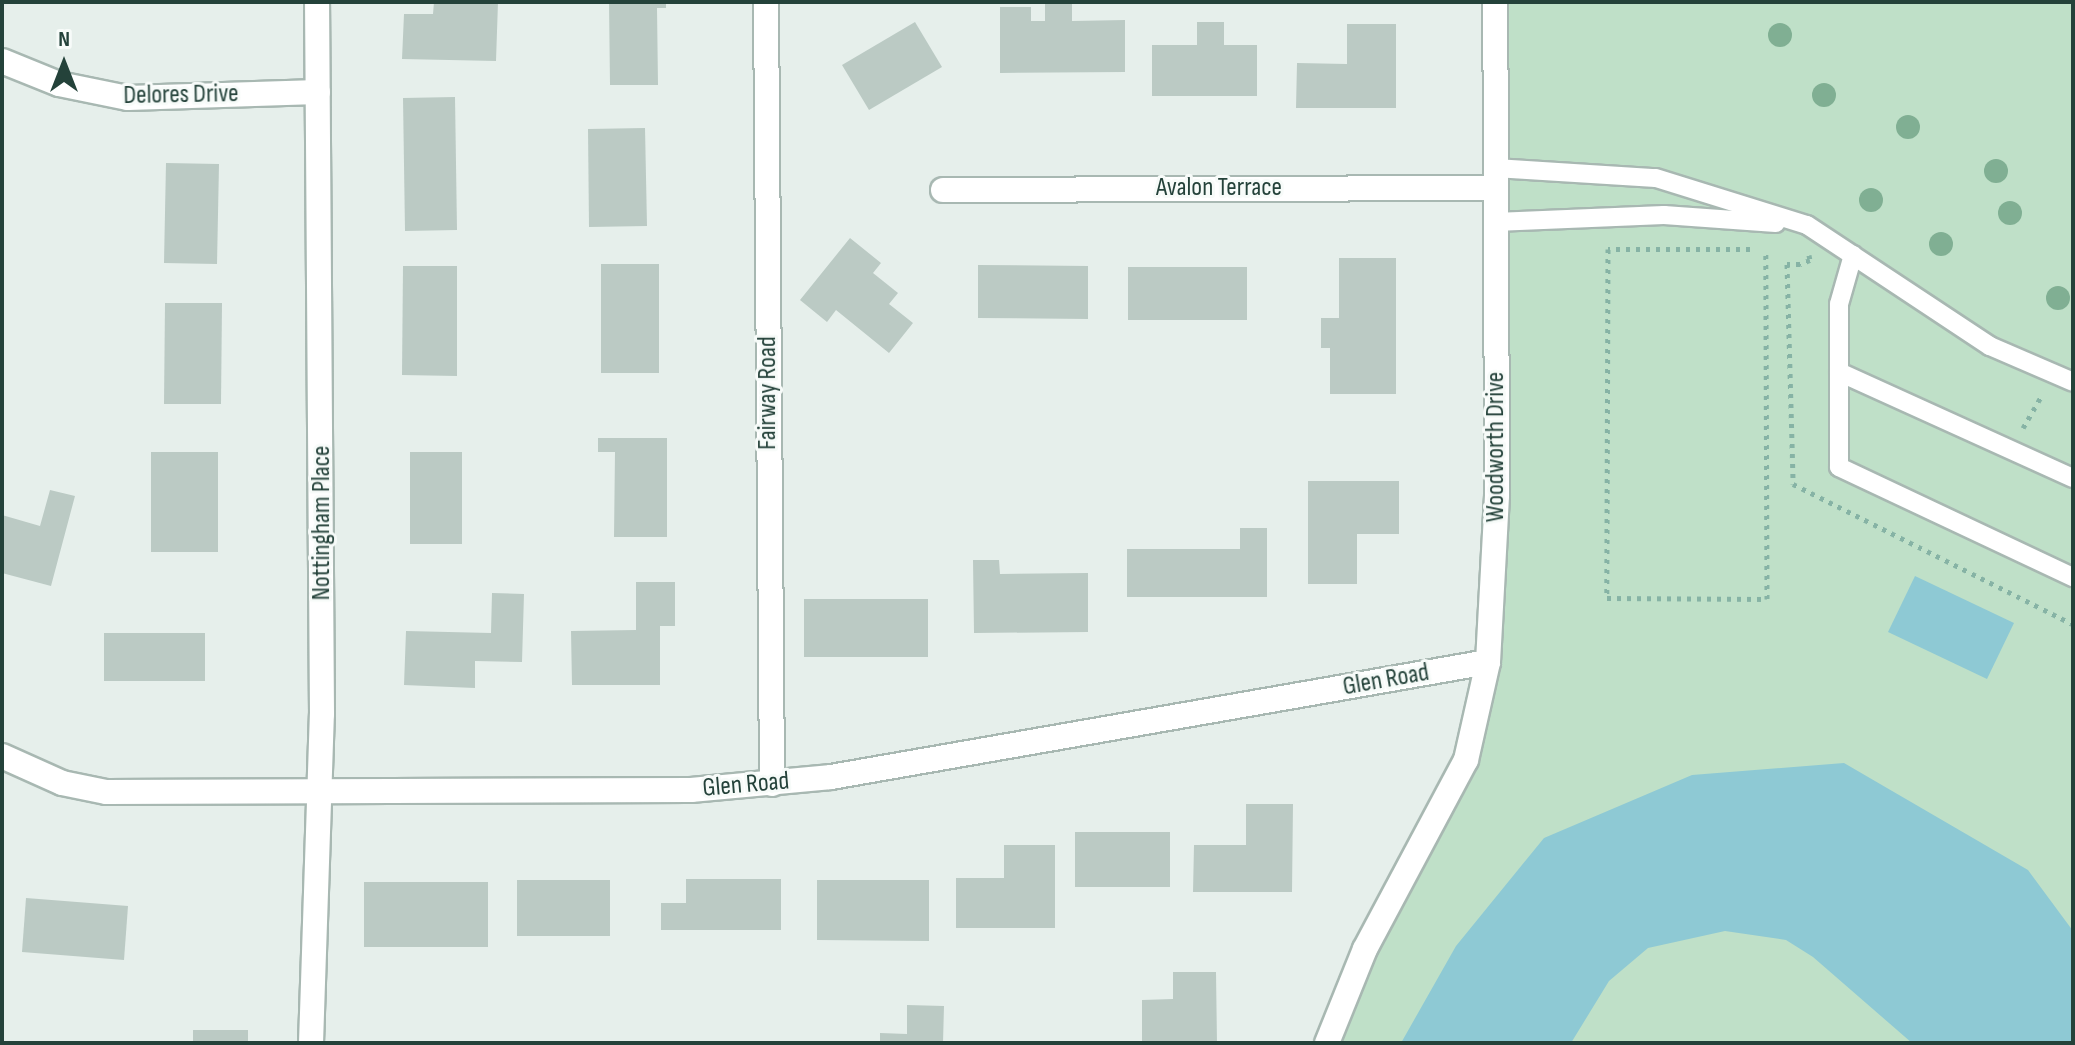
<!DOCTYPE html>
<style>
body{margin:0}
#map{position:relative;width:2075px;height:1045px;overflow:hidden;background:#e6efeb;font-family:"Sofia Sans Condensed",sans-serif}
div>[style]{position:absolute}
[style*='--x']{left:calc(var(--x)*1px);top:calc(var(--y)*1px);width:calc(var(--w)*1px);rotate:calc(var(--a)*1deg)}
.green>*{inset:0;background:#bfe0c8}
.water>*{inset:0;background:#8ec9d4}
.building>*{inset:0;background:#bbcac4}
.path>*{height:5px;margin-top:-2.5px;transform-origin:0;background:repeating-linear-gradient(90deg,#86b3a5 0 4px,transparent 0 10px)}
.roads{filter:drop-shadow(2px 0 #a8b8b2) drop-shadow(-2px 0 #a8b8b2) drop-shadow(0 2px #a8b8b2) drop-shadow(0 -2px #a8b8b2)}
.lane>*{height:18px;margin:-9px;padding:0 9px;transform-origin:9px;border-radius:9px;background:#fff}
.street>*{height:24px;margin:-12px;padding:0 12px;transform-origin:12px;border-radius:12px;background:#fff}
.secondary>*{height:24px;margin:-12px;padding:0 12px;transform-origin:12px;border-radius:12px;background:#fff}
.trees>*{width:24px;height:24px;margin:-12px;border-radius:50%;background:#80af93}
span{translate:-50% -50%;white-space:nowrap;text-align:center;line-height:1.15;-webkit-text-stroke:6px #f7fbf9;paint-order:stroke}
.street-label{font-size:26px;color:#24423a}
.frame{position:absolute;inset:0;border:4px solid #24423a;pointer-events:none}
.north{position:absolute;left:24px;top:24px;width:80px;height:80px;-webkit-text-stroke:6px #f7fbf9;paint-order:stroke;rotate:0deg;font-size:22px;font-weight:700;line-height:32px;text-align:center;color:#24423a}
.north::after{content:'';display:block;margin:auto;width:28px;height:36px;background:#24423a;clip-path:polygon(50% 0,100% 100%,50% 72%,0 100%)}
</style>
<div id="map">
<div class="green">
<i style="clip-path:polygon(1495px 2px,2073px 2px,2073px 1043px,1327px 1043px,1446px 804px,1488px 662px)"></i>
</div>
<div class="water">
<i style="clip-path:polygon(1915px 576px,2014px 623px,1987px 679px,1888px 632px)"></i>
<i style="clip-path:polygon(1844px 763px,2028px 870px,2073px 931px,2073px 1043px,1912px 1043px,1813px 957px,1786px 940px,1725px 931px,1648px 948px,1609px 981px,1571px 1043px,1401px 1043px,1456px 946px,1544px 838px,1692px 775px)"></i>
</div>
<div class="building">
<i style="clip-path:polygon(434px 2px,498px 2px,496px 61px,402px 59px,404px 14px,433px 14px)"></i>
<i style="clip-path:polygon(609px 2px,666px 2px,666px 8px,657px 8px,658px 85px,610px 85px)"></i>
<i style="clip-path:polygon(1045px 2px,1072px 2px,1072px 21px,1125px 20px,1125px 72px,1000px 73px,1000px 7px,1031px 7px,1031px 21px,1045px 21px)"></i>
<i style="clip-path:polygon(915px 22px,942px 67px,869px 110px,842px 65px)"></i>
<i style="clip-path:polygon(1197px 22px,1224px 22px,1224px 45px,1257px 45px,1257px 96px,1152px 96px,1152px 45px,1197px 45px)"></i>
<i style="clip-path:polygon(1347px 24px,1396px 24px,1396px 108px,1296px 108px,1297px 63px,1347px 64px)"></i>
<i style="clip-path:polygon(455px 97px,457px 230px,405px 231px,403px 98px)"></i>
<i style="clip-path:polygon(645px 128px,647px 226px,589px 227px,588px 129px)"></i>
<i style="clip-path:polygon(166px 163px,219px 164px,217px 264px,164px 263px)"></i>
<i style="clip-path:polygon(850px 238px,881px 263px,873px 273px,898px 293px,889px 304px,913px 323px,889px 353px,836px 310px,827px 322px,800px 300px)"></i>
<i style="clip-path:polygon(1339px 258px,1396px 258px,1396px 394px,1330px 394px,1330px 348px,1321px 348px,1321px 318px,1339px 318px)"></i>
<i style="clip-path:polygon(601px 264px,659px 264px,659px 373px,601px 373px)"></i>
<i style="clip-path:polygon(978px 265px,1088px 266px,1088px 319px,978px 318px)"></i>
<i style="clip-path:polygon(403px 266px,457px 266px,457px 376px,402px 375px)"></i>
<i style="clip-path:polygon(1128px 267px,1247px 267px,1247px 320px,1128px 320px)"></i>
<i style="clip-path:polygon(165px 303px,222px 303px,221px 404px,164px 404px)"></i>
<i style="clip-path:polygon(598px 438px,667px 438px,667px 537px,614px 537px,615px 452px,598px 452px)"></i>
<i style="clip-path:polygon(151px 452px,218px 452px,218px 552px,151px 552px)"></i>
<i style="clip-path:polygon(410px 452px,462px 452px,462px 544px,410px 544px)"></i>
<i style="clip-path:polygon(1308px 481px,1399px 481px,1399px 534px,1357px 534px,1357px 584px,1308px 584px)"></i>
<i style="clip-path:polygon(50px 490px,75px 496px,51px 586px,2px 573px,2px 515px,40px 526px)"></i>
<i style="clip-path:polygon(1240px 528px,1267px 528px,1267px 597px,1127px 597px,1127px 549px,1240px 549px)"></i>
<i style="clip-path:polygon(973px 560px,999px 560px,1000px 574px,1088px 573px,1088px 632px,974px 633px)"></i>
<i style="clip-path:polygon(636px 582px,675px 582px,675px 626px,660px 626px,660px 685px,572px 685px,571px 631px,636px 630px)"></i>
<i style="clip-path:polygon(492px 593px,524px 594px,522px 662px,475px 661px,475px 688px,404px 685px,406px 631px,491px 633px)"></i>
<i style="clip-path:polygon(804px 599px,928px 599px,928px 657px,804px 657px)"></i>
<i style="clip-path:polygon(104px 633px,205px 633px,205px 681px,104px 681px)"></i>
<i style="clip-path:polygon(1246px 804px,1293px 804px,1292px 892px,1193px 892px,1194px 845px,1246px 845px)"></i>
<i style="clip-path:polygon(1075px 832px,1170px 832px,1170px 887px,1075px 887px)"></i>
<i style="clip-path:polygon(1004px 845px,1055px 845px,1055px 928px,956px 928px,956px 878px,1004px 878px)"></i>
<i style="clip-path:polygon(686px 879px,781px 879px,781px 930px,661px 930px,661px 903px,686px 903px)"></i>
<i style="clip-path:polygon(517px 880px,610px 880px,610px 936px,517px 936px)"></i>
<i style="clip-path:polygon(817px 880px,929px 880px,929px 941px,817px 940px)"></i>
<i style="clip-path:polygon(364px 882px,488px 882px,488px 947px,364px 947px)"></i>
<i style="clip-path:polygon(26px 898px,128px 906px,124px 960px,22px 952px)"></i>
<i style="clip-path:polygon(1173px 972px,1216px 972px,1217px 1043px,1142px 1043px,1142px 1000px,1173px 999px)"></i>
<i style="clip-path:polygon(907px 1005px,944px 1006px,943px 1043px,880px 1043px,880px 1033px,907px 1034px)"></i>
<i style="clip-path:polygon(193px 1030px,248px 1030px,248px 1043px,193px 1043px)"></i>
</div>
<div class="path">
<i style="--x:1750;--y:249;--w:142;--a:180"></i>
<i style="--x:1608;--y:249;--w:349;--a:90.2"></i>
<i style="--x:1607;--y:598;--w:160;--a:0.4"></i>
<i style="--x:1767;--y:599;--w:349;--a:-90.2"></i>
<i style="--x:1809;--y:255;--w:5;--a:79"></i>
<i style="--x:1810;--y:260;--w:11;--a:158"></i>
<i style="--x:1800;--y:264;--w:13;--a:180"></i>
<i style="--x:1787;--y:264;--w:220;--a:88.4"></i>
<i style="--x:1793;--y:484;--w:313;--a:26.6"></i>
<i style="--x:2023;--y:428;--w:38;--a:-60"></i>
</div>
<div class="roads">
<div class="lane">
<i style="--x:1495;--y:168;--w:161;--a:3.6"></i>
<i style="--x:1656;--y:178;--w:158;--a:17.3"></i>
<i style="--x:1807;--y:225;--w:219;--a:33.5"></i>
<i style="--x:1990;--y:346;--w:90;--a:23.4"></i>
<i style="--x:1495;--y:222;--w:169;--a:-2.4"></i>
<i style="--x:1664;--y:215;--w:112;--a:4.1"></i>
<i style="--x:1853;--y:255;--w:51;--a:105.9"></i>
<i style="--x:1839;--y:304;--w:163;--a:90"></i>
<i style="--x:1839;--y:467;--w:259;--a:25.2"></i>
<i style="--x:1839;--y:372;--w:257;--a:24.4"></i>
</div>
<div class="street">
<i style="--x:766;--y:2;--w:782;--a:89.56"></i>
<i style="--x:2;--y:61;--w:61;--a:22"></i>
<i style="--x:59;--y:84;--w:70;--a:11.5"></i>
<i style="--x:128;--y:98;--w:190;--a:-1.8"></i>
<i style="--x:943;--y:190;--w:552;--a:-0.21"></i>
<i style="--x:2;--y:756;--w:66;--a:24.2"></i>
<i style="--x:62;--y:783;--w:45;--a:11.6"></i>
<i style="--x:106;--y:792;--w:585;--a:-0.2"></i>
<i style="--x:691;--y:790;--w:141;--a:-5.3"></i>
<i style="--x:831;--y:777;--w:667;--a:-9.93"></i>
<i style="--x:311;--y:1043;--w:329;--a:-88.1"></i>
<i style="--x:322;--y:714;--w:712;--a:-90.4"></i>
</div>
<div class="secondary">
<i style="--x:1327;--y:1043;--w:101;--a:-68"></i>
<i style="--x:1365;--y:949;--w:214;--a:-61.9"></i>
<i style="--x:1466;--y:760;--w:100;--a:-77.3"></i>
<i style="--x:1488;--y:662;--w:167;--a:-86.9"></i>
<i style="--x:1497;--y:495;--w:493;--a:-90.2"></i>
</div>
</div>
<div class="trees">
<i style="left:1780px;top:35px"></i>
<i style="left:1824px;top:95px"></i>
<i style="left:1908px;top:127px"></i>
<i style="left:1996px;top:171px"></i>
<i style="left:1871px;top:200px"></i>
<i style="left:2010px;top:213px"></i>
<i style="left:1941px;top:244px"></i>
<i style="left:2058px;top:298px"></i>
</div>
<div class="street-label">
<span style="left:181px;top:95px;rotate:-1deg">Delores Drive</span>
<span style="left:1219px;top:188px">Avalon Terrace</span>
<span style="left:768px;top:393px;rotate:-90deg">Fairway Road</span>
<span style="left:1496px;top:447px;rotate:-90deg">Woodworth Drive</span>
<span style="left:322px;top:523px;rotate:-90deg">Nottingham Place</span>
<span style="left:1386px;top:680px;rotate:-10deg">Glen Road</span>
<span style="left:746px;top:785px;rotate:-5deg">Glen Road</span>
</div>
<div class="frame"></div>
<div class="north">N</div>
</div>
